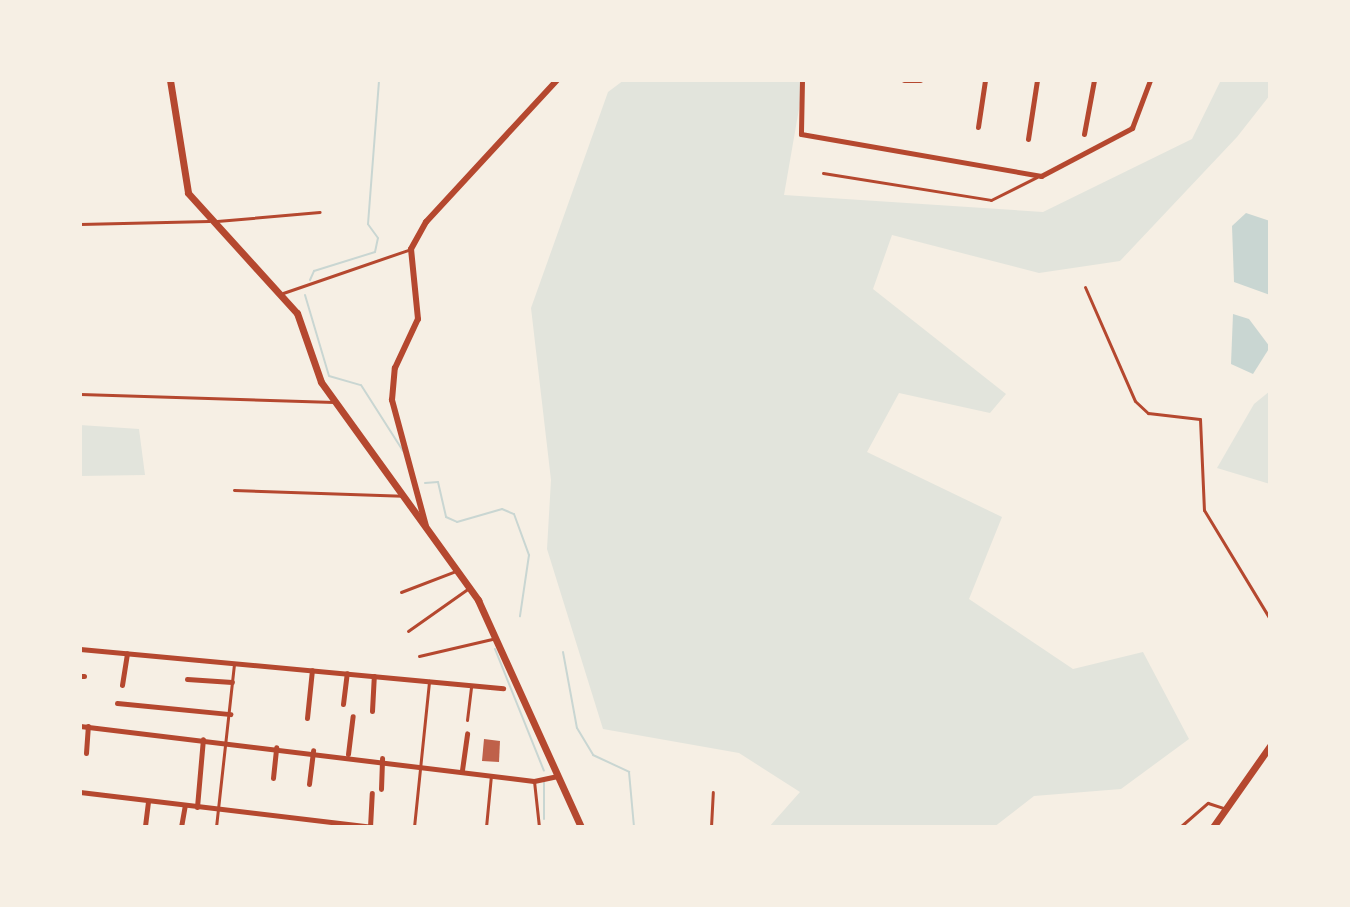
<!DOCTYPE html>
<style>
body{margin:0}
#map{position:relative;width:1350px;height:907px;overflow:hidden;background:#f6efe4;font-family:"Titillium Web",sans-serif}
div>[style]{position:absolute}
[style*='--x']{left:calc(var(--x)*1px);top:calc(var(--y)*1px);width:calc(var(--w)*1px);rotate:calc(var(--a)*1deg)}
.green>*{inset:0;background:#e2e4dc}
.water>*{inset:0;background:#c9d6d2}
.stream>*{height:2px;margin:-1px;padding:0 1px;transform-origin:1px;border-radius:1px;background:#c9d6d2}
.building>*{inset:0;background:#bf614a}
.service>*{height:3px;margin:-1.5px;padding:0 1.5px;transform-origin:1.5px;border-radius:1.5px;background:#b5482f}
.minor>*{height:5px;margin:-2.5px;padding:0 2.5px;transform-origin:2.5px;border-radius:2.5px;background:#b5482f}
.tertiary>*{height:6px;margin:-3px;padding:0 3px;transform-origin:3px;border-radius:3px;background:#b5482f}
.secondary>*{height:7px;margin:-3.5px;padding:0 3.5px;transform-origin:3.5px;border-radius:3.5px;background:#b5482f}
span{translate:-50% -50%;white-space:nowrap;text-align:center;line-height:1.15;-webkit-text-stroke:6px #f6efe4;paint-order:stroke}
.frame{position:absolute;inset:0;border:82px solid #f6efe4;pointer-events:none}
</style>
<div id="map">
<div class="green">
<i style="clip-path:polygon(624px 80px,804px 80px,784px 195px,1043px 212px,1192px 139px,1221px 80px,1270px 80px,1270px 95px,1237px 137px,1120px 261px,1039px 273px,892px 235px,873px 289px,1006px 394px,990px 413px,899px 393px,867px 452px,1002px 517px,969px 599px,1073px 669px,1143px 652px,1189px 739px,1121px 789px,1034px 796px,994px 827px,769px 827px,800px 792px,739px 753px,603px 729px,547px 549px,551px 480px,531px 308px,608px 92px)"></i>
<i style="clip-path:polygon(1270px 391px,1270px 484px,1217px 468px,1254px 404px)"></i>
<i style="clip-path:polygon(80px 425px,139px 429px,145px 475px,80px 476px)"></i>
</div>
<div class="water">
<i style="clip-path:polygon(1246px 213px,1270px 221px,1270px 295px,1234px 282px,1232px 226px)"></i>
<i style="clip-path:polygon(1233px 314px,1249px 319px,1270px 347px,1253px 374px,1231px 364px)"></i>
</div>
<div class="stream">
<i style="--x:310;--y:280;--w:10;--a:-66"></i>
<i style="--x:314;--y:271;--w:64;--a:-17.3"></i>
<i style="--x:375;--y:252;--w:14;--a:-78"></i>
<i style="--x:378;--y:238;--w:17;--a:-126"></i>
<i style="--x:368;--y:224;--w:144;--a:-85.6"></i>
<i style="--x:305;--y:295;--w:84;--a:73.5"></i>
<i style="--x:329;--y:376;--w:33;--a:16"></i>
<i style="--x:361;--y:385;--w:78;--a:57.5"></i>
<i style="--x:425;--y:483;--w:13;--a:-4"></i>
<i style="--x:438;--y:482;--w:36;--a:77"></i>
<i style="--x:446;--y:517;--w:12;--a:24"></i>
<i style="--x:457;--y:522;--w:47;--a:-16.1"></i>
<i style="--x:502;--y:509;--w:13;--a:23"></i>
<i style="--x:514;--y:514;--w:44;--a:69.9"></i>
<i style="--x:529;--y:555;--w:62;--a:98.4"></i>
<i style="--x:495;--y:649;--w:131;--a:68.1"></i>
<i style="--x:563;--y:652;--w:77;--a:79.6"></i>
<i style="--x:577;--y:728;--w:31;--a:59"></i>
<i style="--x:593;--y:755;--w:40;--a:25"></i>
<i style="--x:629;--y:772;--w:55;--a:84.8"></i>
<i style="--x:544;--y:819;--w:37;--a:-90"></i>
</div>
<div class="building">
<i style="clip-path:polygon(484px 739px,500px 741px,499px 762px,482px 761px)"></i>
</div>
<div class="service">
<i style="--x:1142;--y:80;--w:12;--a:0"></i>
<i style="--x:823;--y:173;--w:170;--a:9.1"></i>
<i style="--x:991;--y:200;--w:51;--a:-26.6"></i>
<i style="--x:217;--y:221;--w:103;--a:-5"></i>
<i style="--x:80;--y:224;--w:129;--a:-1.3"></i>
<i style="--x:1085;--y:287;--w:124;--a:66.3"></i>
<i style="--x:1135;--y:401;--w:18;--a:43"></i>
<i style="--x:1148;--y:413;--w:52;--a:6.6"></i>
<i style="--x:1200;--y:419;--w:91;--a:87.5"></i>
<i style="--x:1204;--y:510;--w:127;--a:58.8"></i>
<i style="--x:283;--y:293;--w:135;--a:-19"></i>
<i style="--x:80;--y:394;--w:254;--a:1.8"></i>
<i style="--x:234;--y:490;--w:168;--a:2"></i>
<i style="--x:401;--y:592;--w:59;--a:-20.9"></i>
<i style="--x:408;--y:631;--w:75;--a:-35.2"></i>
<i style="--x:419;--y:656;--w:75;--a:-13.1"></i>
<i style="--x:467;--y:720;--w:35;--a:-83"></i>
<i style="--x:534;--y:781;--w:46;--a:83.8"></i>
<i style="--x:216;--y:827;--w:164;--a:-83.7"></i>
<i style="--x:414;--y:827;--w:147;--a:-84.1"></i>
<i style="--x:486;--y:827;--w:52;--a:-84.5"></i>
<i style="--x:711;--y:827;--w:35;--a:-87"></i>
<i style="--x:1180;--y:827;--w:37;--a:-41"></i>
<i style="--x:1208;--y:803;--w:19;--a:18"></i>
</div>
<div class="minor">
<i style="--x:802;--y:80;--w:54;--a:91.1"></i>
<i style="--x:801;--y:134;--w:244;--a:9.9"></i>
<i style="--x:1041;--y:176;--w:103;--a:-27.8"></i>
<i style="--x:1132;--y:128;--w:51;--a:-69.4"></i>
<i style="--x:904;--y:80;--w:16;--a:0"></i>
<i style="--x:978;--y:127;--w:48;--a:-81.5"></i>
<i style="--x:1084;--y:134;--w:55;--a:-79.5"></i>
<i style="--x:1028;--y:139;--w:60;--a:-81.3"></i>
<i style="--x:80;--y:649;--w:425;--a:5.3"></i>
<i style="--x:80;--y:676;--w:4;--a:0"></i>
<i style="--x:187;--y:679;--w:45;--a:3.8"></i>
<i style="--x:122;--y:685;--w:32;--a:-81"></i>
<i style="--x:117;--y:703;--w:114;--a:5.6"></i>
<i style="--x:343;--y:704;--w:31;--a:-83"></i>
<i style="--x:372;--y:711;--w:35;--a:-87"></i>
<i style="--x:307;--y:718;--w:48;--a:-84.1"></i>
<i style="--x:80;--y:726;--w:457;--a:6.9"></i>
<i style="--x:534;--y:781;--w:24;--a:-12"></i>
<i style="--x:86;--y:753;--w:27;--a:-86"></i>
<i style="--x:348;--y:754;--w:38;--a:-83"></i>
<i style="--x:462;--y:770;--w:37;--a:-82"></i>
<i style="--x:273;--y:778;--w:31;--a:-84"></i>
<i style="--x:309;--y:784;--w:34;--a:-83"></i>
<i style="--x:381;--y:789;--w:31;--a:-88"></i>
<i style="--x:80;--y:792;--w:295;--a:6.8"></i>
<i style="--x:197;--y:807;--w:68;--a:-85"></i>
<i style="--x:145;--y:826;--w:25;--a:-83"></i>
<i style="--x:181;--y:827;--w:22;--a:-80"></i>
<i style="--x:370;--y:827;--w:34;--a:-87"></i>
</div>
<div class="tertiary">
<i style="--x:426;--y:526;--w:131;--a:-105.1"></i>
<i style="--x:392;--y:400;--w:32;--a:-85"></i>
<i style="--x:395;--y:368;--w:54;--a:-64.9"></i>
<i style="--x:418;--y:319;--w:70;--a:-95.7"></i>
<i style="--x:411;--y:249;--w:31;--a:-61"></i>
<i style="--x:426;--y:222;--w:193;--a:-47.3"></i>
</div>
<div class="secondary">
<i style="--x:170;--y:80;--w:114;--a:80.9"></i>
<i style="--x:188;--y:193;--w:162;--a:47.8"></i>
<i style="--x:297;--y:313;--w:73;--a:70.8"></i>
<i style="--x:321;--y:382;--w:269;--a:54.2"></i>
<i style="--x:478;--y:600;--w:249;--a:65.6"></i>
<i style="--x:1213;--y:827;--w:99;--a:-54.9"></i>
</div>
<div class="frame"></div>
</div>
